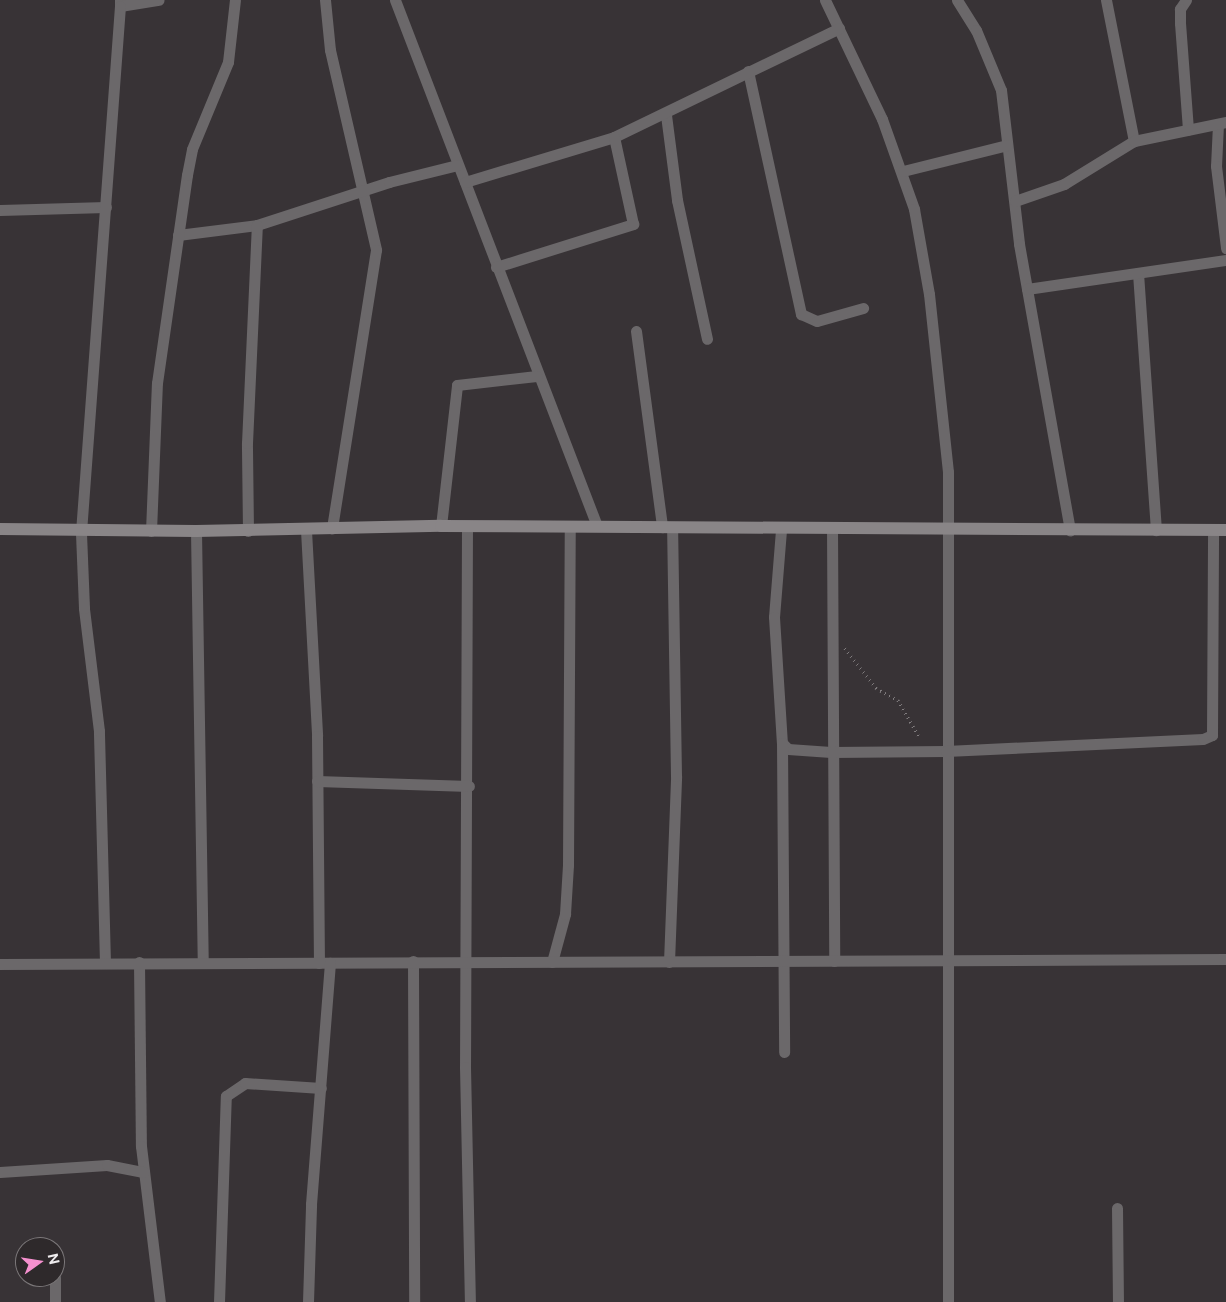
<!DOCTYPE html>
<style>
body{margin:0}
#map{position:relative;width:1226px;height:1302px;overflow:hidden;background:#383336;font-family:"Public Sans",sans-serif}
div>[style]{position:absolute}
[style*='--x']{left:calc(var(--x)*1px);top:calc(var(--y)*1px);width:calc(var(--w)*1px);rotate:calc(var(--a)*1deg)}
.path>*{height:2.5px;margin-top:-1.25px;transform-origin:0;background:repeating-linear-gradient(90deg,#817d7f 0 1px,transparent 0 5px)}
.street>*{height:11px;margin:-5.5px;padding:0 5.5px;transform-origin:5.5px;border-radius:5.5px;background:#6b686a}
.secondary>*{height:12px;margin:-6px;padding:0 6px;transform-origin:6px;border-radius:6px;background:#898587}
span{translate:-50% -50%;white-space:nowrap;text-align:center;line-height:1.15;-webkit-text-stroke:5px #2e292b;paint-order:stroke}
.north{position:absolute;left:15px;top:1237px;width:50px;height:50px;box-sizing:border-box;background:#2e292b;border:1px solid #7b7779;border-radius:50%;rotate:77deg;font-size:14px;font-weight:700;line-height:20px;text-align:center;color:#efecee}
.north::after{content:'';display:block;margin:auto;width:18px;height:22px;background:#f690cf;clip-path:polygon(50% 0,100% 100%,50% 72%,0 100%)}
</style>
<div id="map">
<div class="path">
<i style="--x:845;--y:648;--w:51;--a:52.2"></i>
<i style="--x:876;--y:688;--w:25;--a:29"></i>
<i style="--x:898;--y:700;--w:44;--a:59.9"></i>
</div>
<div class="street">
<i style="--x:120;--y:0;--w:6;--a:90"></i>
<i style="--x:120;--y:6;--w:39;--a:-9"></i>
<i style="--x:325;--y:0;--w:50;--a:84.3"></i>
<i style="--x:330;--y:50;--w:205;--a:77"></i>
<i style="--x:376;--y:250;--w:282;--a:99"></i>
<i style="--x:395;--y:0;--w:563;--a:68.99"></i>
<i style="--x:825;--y:0;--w:132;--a:64.4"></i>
<i style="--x:882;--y:119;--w:96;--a:70.4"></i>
<i style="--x:914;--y:209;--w:86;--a:80"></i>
<i style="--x:929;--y:294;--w:179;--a:83.9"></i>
<i style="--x:948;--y:472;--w:830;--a:90"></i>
<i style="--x:957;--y:0;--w:36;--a:58"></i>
<i style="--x:976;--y:30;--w:65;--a:67.4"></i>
<i style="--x:1001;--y:90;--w:155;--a:83.3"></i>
<i style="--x:1019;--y:244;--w:291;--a:79.9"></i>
<i style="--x:1106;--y:0;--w:144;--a:78.8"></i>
<i style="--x:1186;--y:0;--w:11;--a:124"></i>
<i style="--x:1180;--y:9;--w:14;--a:90"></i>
<i style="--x:1180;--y:23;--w:107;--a:85.7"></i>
<i style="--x:748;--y:71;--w:249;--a:77.7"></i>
<i style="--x:801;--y:314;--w:17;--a:24"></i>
<i style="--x:817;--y:321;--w:48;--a:-15.8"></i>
<i style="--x:666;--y:115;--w:86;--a:82.6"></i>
<i style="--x:677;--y:200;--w:142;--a:77.8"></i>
<i style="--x:1218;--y:124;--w:42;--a:92.7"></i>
<i style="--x:1216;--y:166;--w:83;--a:83"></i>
<i style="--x:903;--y:171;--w:107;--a:-14"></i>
<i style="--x:465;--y:182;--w:156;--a:-16.8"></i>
<i style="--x:614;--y:137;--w:250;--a:-25.8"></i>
<i style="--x:1015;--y:201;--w:52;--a:-19.1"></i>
<i style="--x:1064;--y:184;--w:82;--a:-31.6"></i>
<i style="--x:1134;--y:141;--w:94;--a:-11.7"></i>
<i style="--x:0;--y:210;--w:106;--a:-1.6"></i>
<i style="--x:178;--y:235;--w:80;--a:-7.2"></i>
<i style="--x:257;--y:225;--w:139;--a:-18"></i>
<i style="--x:389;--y:182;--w:70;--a:-14"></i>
<i style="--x:496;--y:267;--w:144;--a:-17.4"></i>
<i style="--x:633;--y:224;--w:89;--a:-102.3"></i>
<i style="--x:1138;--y:273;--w:258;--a:86"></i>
<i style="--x:1027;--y:289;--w:201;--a:-8.3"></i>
<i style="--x:636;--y:331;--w:198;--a:82.4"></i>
<i style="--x:441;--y:526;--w:142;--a:-83.5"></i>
<i style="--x:457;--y:385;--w:80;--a:-6.5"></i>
<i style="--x:467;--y:526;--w:541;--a:90.21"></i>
<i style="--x:465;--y:1067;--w:235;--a:88.8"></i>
<i style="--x:832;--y:527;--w:434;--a:89.7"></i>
<i style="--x:306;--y:530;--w:206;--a:86.9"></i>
<i style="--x:317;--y:736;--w:227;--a:89.5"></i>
<i style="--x:781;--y:530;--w:87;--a:94.6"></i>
<i style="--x:774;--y:617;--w:126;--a:86.4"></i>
<i style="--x:782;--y:743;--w:8;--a:45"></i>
<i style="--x:788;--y:749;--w:43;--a:4"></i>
<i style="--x:831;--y:752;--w:115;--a:-0.5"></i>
<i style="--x:946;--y:751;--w:257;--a:-2.7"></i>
<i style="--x:1203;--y:739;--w:10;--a:-24"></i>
<i style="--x:1212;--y:735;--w:205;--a:-89.7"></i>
<i style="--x:151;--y:531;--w:148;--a:-87.7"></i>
<i style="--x:157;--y:383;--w:210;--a:-81.8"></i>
<i style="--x:187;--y:175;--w:26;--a:-79"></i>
<i style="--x:192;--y:149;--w:94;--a:-67.5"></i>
<i style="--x:228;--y:62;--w:62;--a:-83.6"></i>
<i style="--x:196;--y:531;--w:432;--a:89.1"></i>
<i style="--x:248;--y:531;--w:88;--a:-90.7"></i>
<i style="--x:247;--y:443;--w:218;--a:-87.4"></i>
<i style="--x:782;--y:743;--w:309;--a:89.6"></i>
<i style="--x:317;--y:781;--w:152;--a:1.9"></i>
<i style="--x:413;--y:961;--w:341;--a:89.8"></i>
<i style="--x:139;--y:962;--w:184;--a:89.4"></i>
<i style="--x:141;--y:1146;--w:157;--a:83.1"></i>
<i style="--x:552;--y:962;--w:50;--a:-74.8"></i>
<i style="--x:565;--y:914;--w:49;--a:-86.5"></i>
<i style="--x:568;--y:865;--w:339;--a:-89.7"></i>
<i style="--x:669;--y:962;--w:186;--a:-87.8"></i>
<i style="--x:676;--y:776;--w:248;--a:-90.9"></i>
<i style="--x:105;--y:963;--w:232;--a:-91.5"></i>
<i style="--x:99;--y:731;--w:124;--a:-97"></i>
<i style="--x:84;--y:608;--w:76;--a:-92.3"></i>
<i style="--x:81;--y:532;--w:527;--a:-85.76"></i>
<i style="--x:0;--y:964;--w:1226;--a:-0.23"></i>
<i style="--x:0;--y:1172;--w:107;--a:-3.7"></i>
<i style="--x:107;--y:1165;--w:37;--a:11"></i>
<i style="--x:1117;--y:1208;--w:94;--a:89.4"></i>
<i style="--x:55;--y:1277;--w:25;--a:90"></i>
<i style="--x:219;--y:1302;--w:206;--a:-88.1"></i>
<i style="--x:226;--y:1096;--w:23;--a:-34"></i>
<i style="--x:245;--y:1083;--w:76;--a:3.8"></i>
<i style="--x:308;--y:1302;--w:98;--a:-88.2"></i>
<i style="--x:311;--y:1204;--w:242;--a:-85.5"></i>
</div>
<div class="secondary">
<i style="--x:0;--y:529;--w:196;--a:0.6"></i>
<i style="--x:196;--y:531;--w:245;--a:-1.2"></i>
<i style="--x:441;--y:526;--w:785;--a:0.29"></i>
</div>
<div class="north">N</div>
</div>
